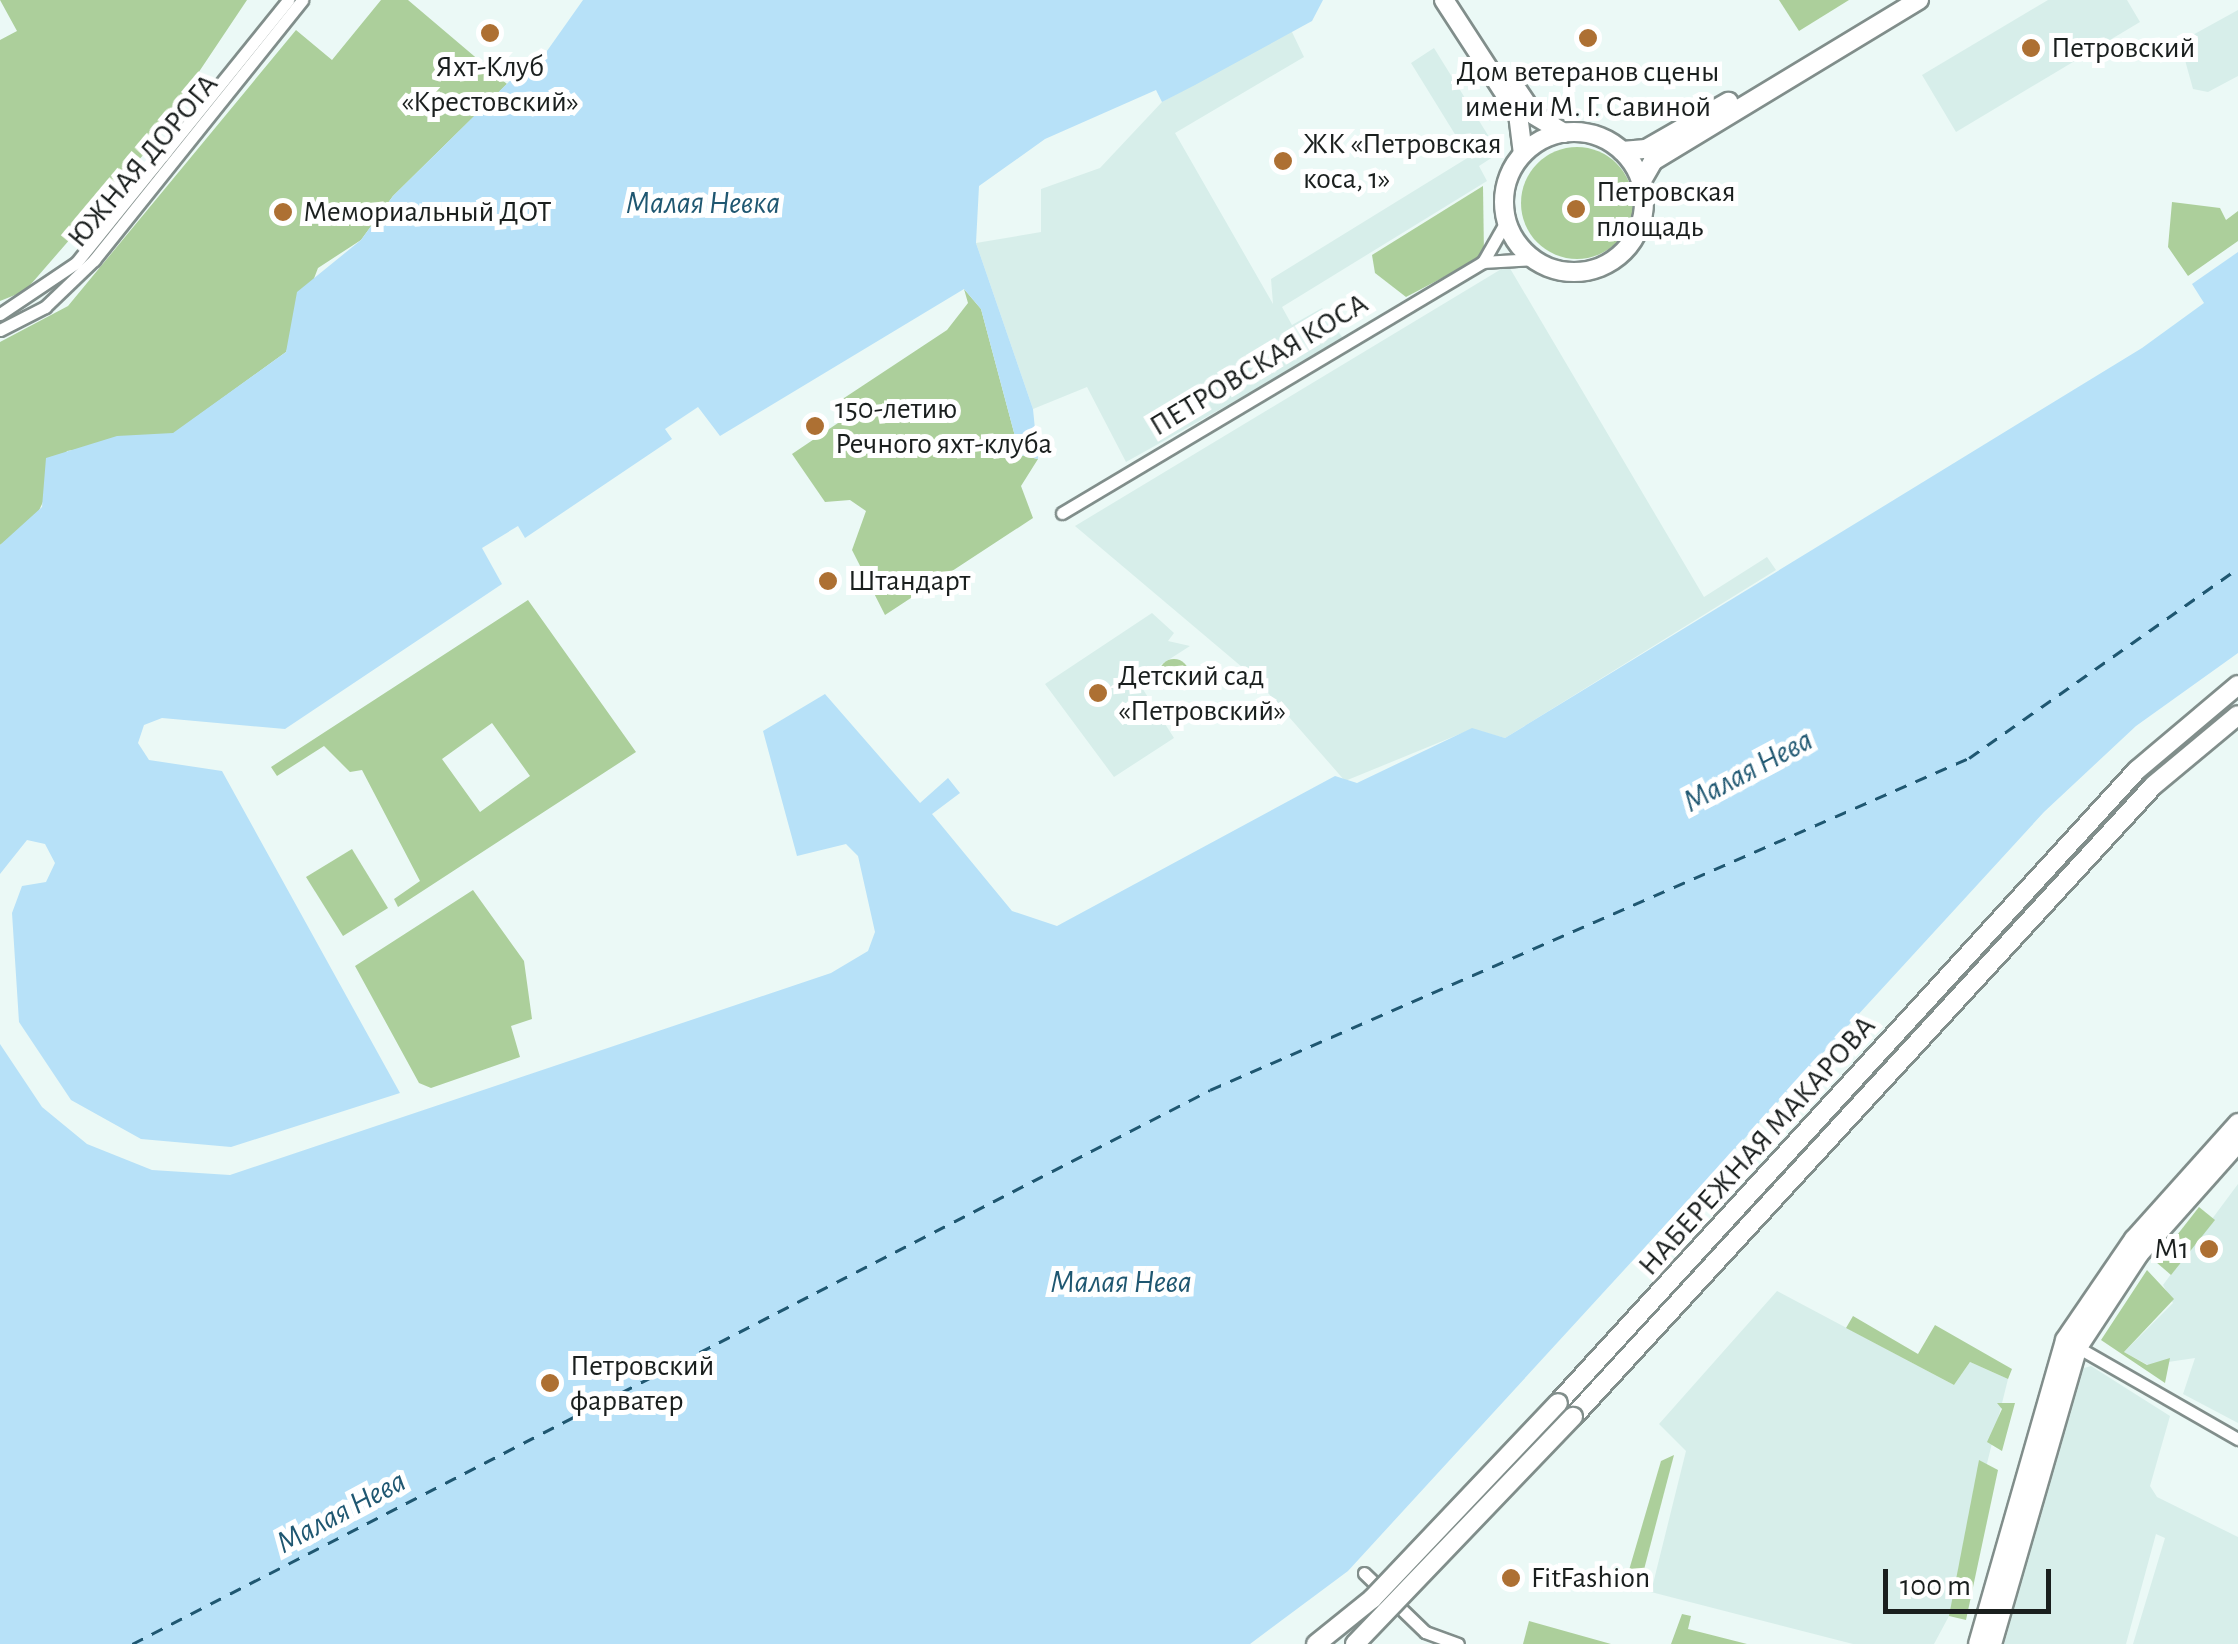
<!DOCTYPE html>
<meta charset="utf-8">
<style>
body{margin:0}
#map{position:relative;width:2238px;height:1644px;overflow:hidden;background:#ebf9f6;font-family:"Alegreya Sans",sans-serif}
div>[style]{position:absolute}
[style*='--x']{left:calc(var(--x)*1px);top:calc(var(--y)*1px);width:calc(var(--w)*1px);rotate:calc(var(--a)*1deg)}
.built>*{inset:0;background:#d7eeea}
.green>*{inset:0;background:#accf9b}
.round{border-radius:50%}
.water>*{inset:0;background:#b7e1f8}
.ferry>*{height:2.5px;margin-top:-1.25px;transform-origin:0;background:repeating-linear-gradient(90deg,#1f5771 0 12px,transparent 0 22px)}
.roads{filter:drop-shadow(2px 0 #818e8b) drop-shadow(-2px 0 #818e8b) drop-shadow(0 2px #818e8b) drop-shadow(0 -2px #818e8b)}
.street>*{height:11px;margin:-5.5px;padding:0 5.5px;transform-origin:5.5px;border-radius:5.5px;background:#fff}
.secondary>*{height:18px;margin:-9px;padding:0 9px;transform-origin:9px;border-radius:9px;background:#fff}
.secondary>.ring{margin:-9px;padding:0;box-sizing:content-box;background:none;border:18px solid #fff;border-radius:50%}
.bridges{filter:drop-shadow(2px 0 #818e8b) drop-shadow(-2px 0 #818e8b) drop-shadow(0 2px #818e8b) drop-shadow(0 -2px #818e8b)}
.secondary-bridge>*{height:18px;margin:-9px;padding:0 9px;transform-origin:9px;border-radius:9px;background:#fff}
.dots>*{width:28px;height:28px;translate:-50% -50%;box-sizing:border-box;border:5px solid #fff;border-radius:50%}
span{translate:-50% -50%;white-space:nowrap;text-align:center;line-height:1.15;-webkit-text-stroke:10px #fff;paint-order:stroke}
.poi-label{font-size:30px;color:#1a1f1e}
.left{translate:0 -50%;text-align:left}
.right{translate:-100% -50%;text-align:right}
.street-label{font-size:30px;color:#1a1f1e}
.water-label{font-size:32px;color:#1f5771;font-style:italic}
.scale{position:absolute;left:1883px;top:1569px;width:168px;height:45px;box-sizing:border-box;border:5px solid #1a1f1e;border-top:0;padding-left:12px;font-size:30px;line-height:35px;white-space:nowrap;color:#1a1f1e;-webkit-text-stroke:8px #fff;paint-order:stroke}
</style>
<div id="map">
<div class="built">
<i style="clip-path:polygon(2048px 0,2127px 0,2140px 22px,1956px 132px,1922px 75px)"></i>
<i style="clip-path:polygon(2238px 10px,2238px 76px,2208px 92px,2193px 89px,2180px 42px)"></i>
<i style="clip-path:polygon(1291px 30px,1304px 57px,1175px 133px,1273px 304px,1271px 279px,1469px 157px,1411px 63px,1434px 48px,1499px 153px,1479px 166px,1487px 181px,1282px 307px,1292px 325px,1322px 308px,1344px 340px,1126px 462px,1087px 387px,1033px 409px,976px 243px,1041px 232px,1041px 189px,1100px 168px,1162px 102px)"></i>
<i style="clip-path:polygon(1508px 265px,1704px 597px,1767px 557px,1776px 570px,1505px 738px,1472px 729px,1345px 781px,1255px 678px,1075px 526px)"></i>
<i style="clip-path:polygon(1152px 613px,1174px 633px,1168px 641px,1190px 646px,1137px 680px,1174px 738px,1114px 777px,1045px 684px)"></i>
<i style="clip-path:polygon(2238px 1184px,2238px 1423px,2183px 1394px,2195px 1358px,2148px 1365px,2124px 1352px,2173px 1303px,2163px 1285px)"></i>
<i style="clip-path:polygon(1777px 1291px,1954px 1385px,1970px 1362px,2008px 1379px,1949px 1616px,1934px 1644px,1853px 1644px,1651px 1592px,1686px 1451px,1659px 1424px)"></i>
<i style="clip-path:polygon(2091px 1366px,2170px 1416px,2150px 1486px,2157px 1497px,2238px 1537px,2238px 1644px,2133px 1644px,2165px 1538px,2156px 1534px,2126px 1644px,2004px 1644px,2081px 1369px)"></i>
</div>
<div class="green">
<i style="clip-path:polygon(0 0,247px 0,144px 154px,25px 291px,0 301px,0 40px,17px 31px)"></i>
<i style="clip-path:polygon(381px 0,408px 0,507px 84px,393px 196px,361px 240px,318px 268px,286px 352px,173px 434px,67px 451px,34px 521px,0 545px,0 342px,68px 306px,296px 30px,332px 60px)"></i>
<i style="clip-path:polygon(1779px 0,1849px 0,1799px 31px)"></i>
<i class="round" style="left:1521px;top:147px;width:112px;height:112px"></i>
<i style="clip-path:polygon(1483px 186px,1484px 256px,1406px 297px,1375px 273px,1372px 255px)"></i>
<i style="clip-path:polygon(2172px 202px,2220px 208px,2226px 220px,2238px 211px,2238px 241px,2188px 276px,2168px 247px)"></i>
<i style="clip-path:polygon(964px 289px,981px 309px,1020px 455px,1038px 459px,1021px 486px,1033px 518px,885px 615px,852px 550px,866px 511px,850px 500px,825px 502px,792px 454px,841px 421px,835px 404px,947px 330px,968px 303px)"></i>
<i style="clip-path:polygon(evenodd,528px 600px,636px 752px,398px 907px,394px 899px,420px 881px,362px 770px,350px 772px,324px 746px,277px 776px,271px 767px,528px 600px,492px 723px,530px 776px,480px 812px,442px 759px,492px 723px)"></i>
<i class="round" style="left:1159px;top:659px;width:30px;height:30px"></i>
<i style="clip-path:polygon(352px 849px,388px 908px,343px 936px,306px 877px)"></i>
<i style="clip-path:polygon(473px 890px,524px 961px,532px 1019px,511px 1026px,520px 1057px,431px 1088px,419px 1083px,355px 966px)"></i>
<i style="clip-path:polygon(2199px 1207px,2215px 1220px,2171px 1275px,2156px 1262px)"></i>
<i style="clip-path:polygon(2147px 1270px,2174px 1299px,2124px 1352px,2147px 1365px,2170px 1358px,2165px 1383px,2101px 1340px)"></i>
<i style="clip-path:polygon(1853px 1316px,1918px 1354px,1935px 1325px,2012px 1369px,2008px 1379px,1970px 1362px,1954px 1385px,1846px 1328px)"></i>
<i style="clip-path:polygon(1997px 1403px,2015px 1403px,2002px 1451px,1987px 1442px,2002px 1409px)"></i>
<i style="clip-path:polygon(1674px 1455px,1641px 1581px,1627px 1577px,1661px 1461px)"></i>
<i style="clip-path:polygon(1979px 1460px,1998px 1470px,1966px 1620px,1949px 1616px)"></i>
<i style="clip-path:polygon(1682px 1614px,1691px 1616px,1688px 1629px,1747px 1644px,1671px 1644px)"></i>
<i style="clip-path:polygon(1529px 1621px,1611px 1644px,1523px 1644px)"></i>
</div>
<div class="water">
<i style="clip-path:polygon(583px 0,1323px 0,1312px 21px,1195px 85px,1162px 102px,1156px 90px,1045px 139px,979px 186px,976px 243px,1033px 409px,1038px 459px,1020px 455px,981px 309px,964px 289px,720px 436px,698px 407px,665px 429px,672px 439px,525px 538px,518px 526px,482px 548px,502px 584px,285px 729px,162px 718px,144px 725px,138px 743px,149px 760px,222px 771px,400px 1093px,231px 1147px,141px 1139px,71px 1100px,19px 1022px,12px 913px,22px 886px,46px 882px,55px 863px,45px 844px,27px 840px,0 874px,0 545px,42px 507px,46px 458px,117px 436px,173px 433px,286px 352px,297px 292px,361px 240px,393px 196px,520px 71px,530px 75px)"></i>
<i style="clip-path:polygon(2238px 252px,2238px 653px,2136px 726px,2044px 812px,1348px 1571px,1250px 1644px,0 1644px,0 1044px,42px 1107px,87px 1144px,152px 1170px,230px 1175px,831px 973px,868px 951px,875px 932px,858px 856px,846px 844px,797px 856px,763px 731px,825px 694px,920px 803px,948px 778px,960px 793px,932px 814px,1012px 911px,1057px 926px,1335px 776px,1357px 783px,1472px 728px,1505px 738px,2142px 348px,2204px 303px,2192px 284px)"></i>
</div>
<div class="ferry">
<i style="--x:132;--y:1644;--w:1212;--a:-27.2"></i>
<i style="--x:1210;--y:1090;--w:828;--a:-23.63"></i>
<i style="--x:1969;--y:758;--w:329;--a:-35.2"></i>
</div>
<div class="roads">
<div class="street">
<i style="--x:1483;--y:262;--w:48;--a:-60.3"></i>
<i style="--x:0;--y:314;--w:92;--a:-33.9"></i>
<i style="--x:76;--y:263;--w:338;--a:-51.1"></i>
<i style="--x:0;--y:330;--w:51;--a:-27.1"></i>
<i style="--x:45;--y:307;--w:68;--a:-43.8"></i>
<i style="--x:94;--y:260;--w:333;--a:-51.3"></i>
<i style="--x:1062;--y:513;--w:490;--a:-30.8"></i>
<i style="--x:1483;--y:262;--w:52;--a:-3.3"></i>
<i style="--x:2072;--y:1344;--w:191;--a:29.8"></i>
<i style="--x:1364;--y:1573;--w:85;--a:44"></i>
<i style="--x:1425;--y:1632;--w:35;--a:20"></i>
</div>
<div class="secondary">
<i style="--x:1444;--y:0;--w:136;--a:57"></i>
<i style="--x:1518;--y:114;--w:40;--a:82.9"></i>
<i style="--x:1518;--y:91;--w:29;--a:56"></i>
<i style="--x:1534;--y:115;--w:35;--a:31"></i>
<i class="ring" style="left:1504px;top:132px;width:122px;height:122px"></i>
<i style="--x:1622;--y:151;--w:24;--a:-5"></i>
<i style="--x:1646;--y:149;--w:95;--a:-29.8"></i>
<i style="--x:1641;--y:182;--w:24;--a:-60"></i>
<i style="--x:1653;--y:161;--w:311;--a:-31.2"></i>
<i style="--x:1558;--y:1403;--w:858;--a:-47.55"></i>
<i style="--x:2137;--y:770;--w:132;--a:-40.1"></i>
<i style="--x:1573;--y:1417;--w:858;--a:-47.41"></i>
<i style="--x:2154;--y:785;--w:109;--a:-39.8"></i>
<i style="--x:1978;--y:1644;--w:316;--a:-74"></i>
<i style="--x:2065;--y:1340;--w:122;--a:-55.7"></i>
<i style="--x:2134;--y:1239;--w:156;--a:-48.1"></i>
<i style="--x:1992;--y:1644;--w:309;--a:-73.9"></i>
<i style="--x:2078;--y:1347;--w:111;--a:-56.7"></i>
<i style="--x:2139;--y:1254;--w:149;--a:-48.3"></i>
</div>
</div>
<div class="bridges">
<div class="secondary-bridge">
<i style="--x:1316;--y:1644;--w:72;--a:-38.8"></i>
<i style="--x:1372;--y:1599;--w:270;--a:-46.5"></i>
<i style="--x:1355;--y:1644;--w:315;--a:-46.2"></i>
</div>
</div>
<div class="dots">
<i style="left:490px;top:33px;background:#ad7033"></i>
<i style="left:1588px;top:38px;background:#ad7033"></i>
<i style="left:2031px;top:48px;background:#ad7033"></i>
<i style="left:1283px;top:161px;background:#ad7033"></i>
<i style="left:1576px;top:209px;background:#ad7033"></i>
<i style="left:283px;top:212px;background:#ad7033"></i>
<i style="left:815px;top:426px;background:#ad7033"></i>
<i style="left:828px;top:581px;background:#ad7033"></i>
<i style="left:1098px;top:693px;background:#ad7033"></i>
<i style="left:2209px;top:1249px;background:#ad7033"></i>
<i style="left:550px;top:1383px;background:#ad7033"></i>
<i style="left:1511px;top:1578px;background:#ad7033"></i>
</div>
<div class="poi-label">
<span class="left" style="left:2051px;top:48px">Петровский</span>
<span style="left:490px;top:84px">Яхт-Клуб<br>«Крестовский»</span>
<span style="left:1588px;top:89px">Дом ветеранов сцены<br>имени М. Г. Савиной</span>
<span class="left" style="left:1303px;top:161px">ЖК «Петровская<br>коса, 1»</span>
<span class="left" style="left:1596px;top:209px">Петровская<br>площадь</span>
<span class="left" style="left:303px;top:212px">Мемориальный ДОТ</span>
<span class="left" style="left:835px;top:426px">150-летию<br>Речного яхт-клуба</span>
<span class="left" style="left:848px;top:581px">Штандарт</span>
<span class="left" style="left:1118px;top:693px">Детский сад<br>«Петровский»</span>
<span class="right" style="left:2189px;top:1249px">М1</span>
<span class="left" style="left:570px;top:1383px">Петровский<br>фарватер</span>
<span class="left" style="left:1531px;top:1578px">FitFashion</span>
</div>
<div class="street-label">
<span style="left:143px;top:161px;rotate:-50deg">ЮЖНАЯ ДОРОГА</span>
<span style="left:1259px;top:365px;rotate:-31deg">ПЕТРОВСКАЯ КОСА</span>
<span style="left:1757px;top:1146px;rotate:-48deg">НАБЕРЕЖНАЯ МАКАРОВА</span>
</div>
<div class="water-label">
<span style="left:703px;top:203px">Малая Невка</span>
<span style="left:1748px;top:771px;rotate:-28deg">Малая Нева</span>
<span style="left:1121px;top:1282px">Малая Нева</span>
<span style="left:341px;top:1512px;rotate:-28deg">Малая Нева</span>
</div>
<div class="scale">100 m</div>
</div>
